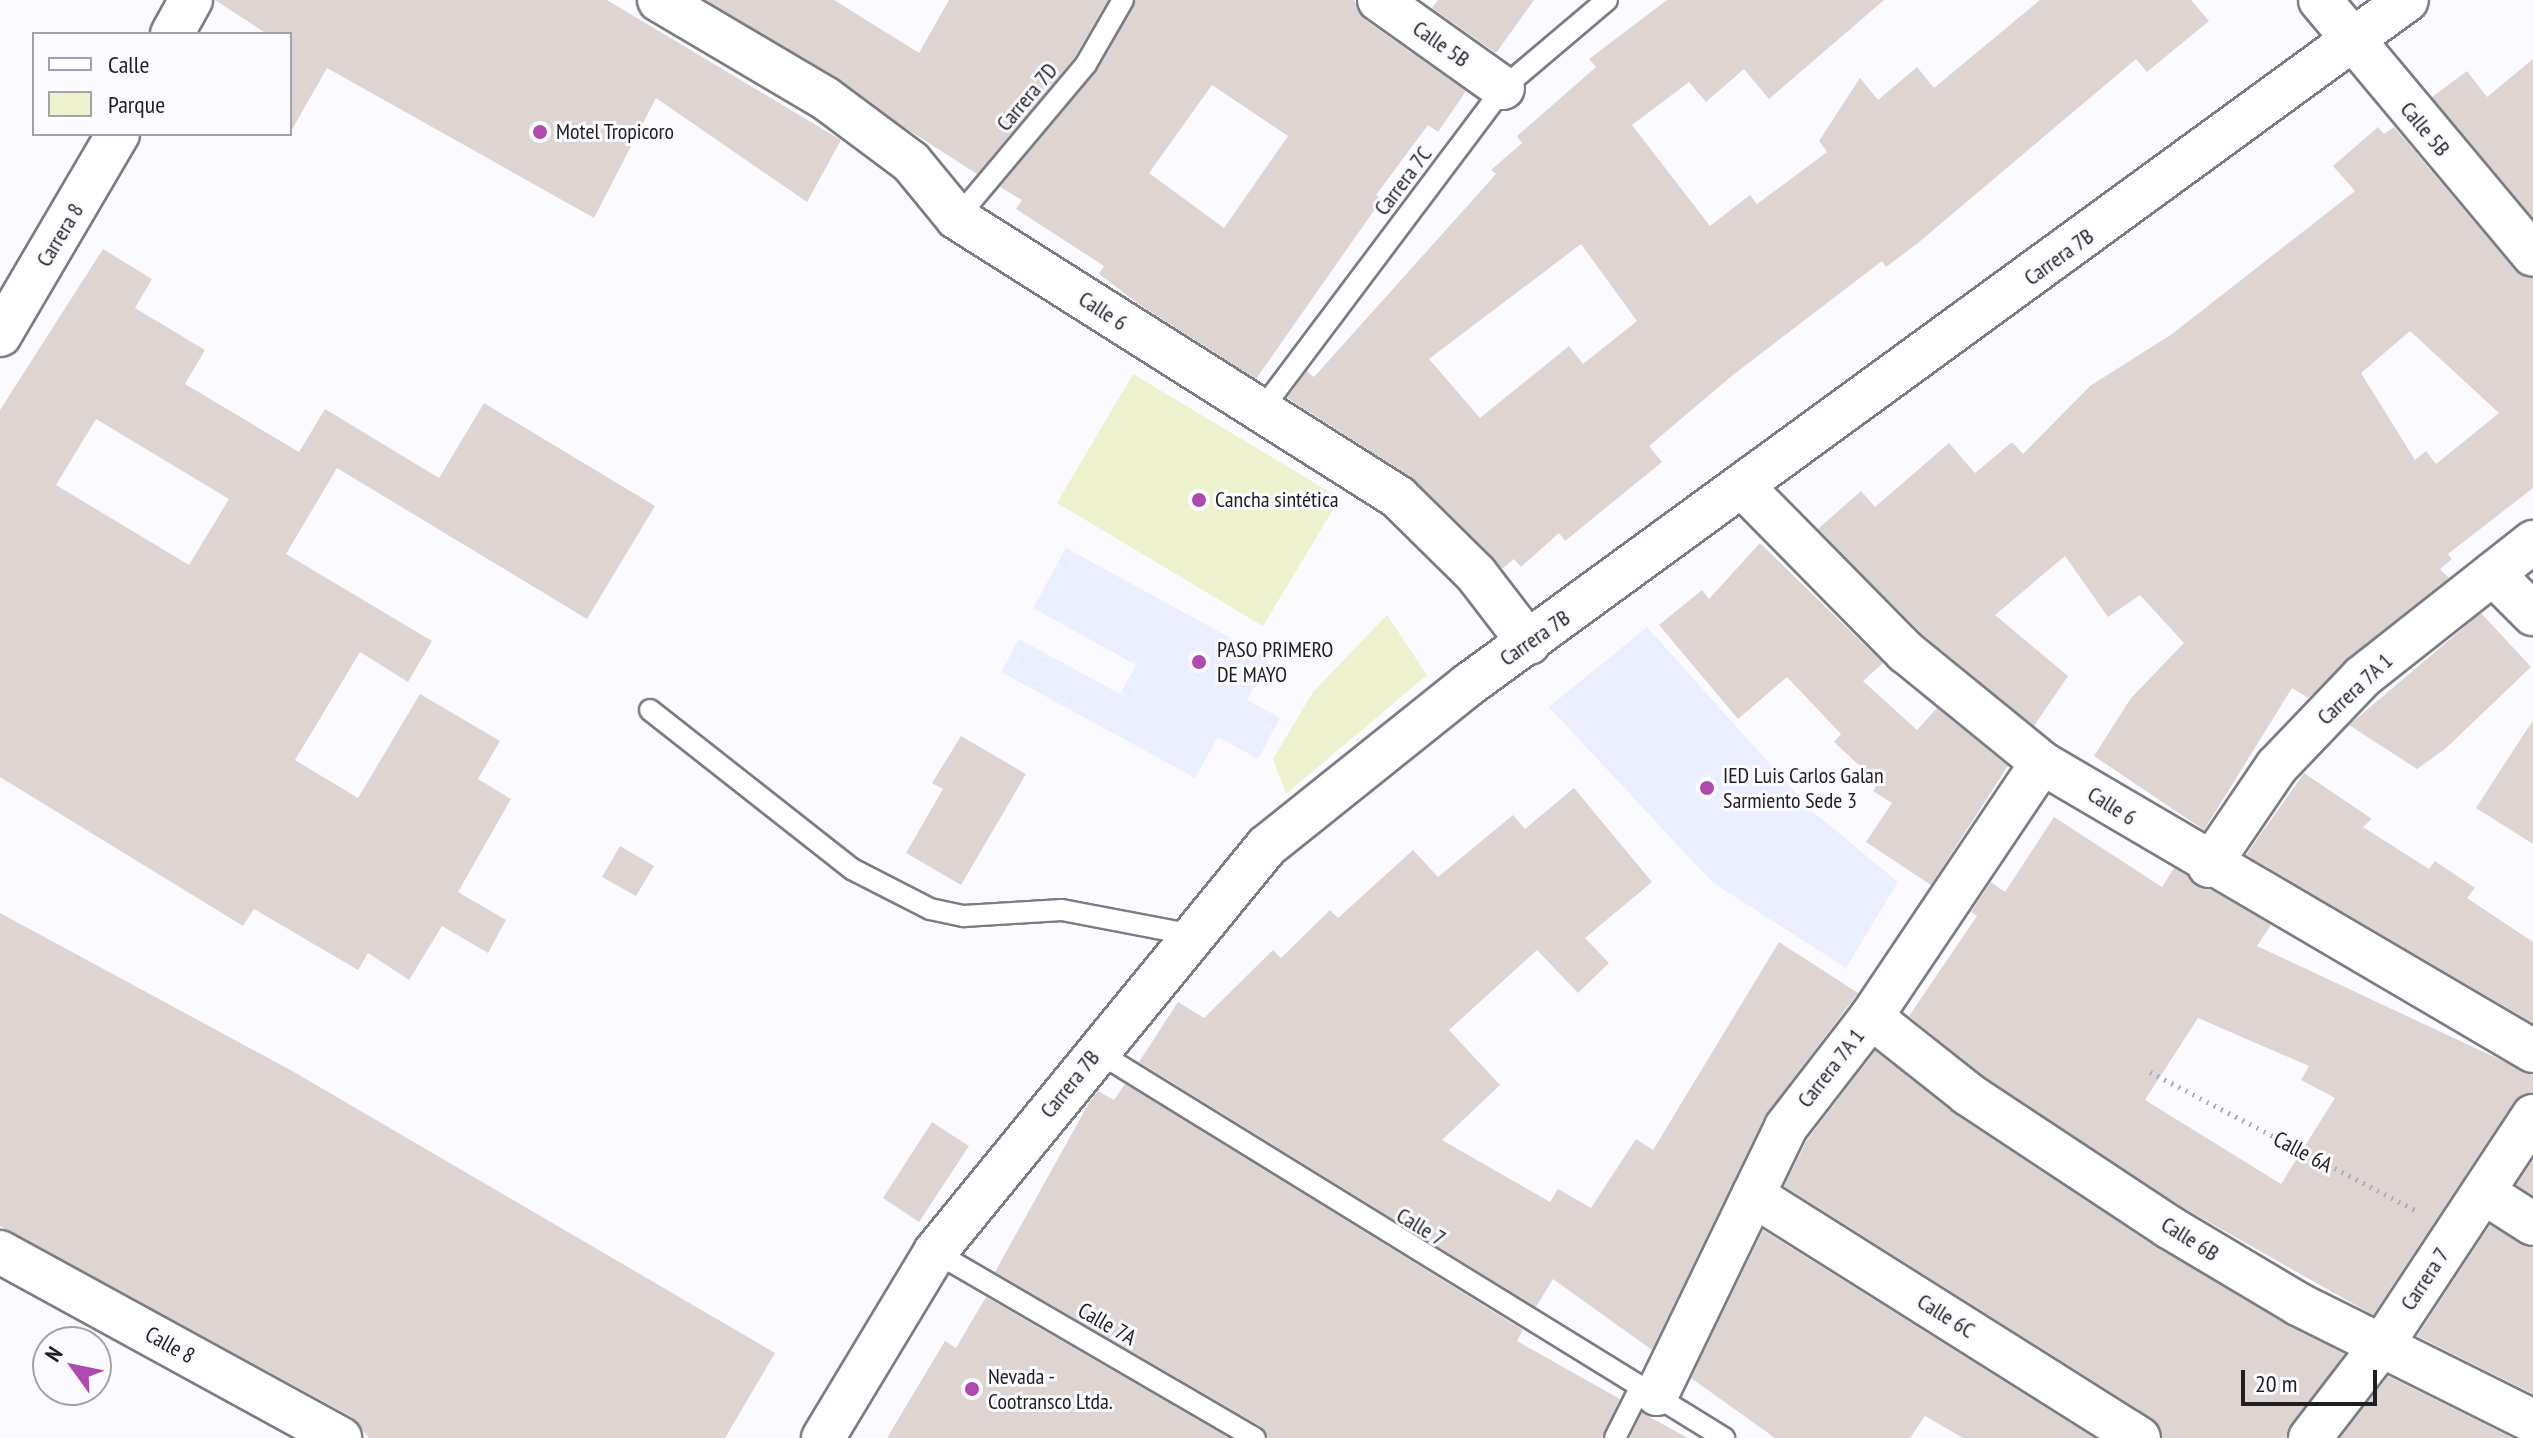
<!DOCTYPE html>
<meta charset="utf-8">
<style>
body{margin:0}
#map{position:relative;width:2533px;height:1438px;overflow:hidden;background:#fbfbff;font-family:"PT Sans Narrow",sans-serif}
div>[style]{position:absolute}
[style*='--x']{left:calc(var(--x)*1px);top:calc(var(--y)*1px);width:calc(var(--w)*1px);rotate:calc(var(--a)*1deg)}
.built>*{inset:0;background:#ebeefe}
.green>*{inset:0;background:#edf1cd}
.building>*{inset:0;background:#ded4d2}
.path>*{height:5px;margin-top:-2.5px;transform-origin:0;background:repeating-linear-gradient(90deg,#b0b0b4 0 2px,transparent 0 8px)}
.roads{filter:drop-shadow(2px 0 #7b7d84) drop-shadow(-2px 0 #7b7d84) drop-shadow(0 2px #7b7d84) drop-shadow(0 -2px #7b7d84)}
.service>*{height:20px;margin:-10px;padding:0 10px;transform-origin:10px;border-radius:10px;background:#fff}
.minor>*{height:42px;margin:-21px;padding:0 21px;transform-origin:21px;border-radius:21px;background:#fff}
.dots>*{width:22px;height:22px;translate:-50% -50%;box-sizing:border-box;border:4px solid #fbfbff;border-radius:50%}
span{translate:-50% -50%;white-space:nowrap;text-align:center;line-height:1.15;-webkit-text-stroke:6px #fbfbff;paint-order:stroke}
.street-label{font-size:22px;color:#1f1f22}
.poi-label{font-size:22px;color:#1f1f22}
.left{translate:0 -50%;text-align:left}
.legend{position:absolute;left:32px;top:32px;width:260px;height:104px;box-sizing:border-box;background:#fbfbff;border:2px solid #a3a3a7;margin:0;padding:10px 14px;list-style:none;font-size:24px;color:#1f1f22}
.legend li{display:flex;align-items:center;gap:16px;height:40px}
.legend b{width:40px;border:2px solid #a3a3a7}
.north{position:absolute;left:32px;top:1326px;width:80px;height:80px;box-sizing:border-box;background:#fbfbff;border:2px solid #a3a3a7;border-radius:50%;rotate:303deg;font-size:22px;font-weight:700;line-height:32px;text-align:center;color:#1f1f22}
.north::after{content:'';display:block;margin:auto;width:28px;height:36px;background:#ae49af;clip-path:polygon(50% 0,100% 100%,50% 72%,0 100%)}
.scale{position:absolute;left:2241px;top:1370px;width:136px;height:36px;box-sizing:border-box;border:4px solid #1f1f22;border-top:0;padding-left:10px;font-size:24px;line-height:28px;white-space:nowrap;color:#1f1f22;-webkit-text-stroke:6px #fbfbff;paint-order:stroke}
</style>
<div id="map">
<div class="built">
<i style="clip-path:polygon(1066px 548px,1269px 659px,1247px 700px,1280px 718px,1258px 759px,1218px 737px,1195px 778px,1001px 672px,1019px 639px,1120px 694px,1136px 665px,1033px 608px)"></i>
<i style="clip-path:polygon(1647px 627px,1811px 810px,1898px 882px,1846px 968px,1712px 882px,1549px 707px)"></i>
</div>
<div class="green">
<i style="clip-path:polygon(1133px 374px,1340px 498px,1263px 626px,1057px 503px)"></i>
<i style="clip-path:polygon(1387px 615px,1427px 675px,1286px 794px,1273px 759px,1313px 692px)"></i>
</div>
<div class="building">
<i style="clip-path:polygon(215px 0,607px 0,841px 140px,807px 202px,656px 98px,594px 218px,327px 68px,290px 133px,290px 34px,267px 34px)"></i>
<i style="clip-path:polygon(706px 0,834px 0,919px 53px,949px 0,1108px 0,1075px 57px,977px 174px)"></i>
<i style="clip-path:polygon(evenodd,1136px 0,1354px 0,1365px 20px,1466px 91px,1438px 132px,1428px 125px,1376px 195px,1382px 199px,1256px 379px,1140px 305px,1099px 274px,1104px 266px,1016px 209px,1022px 200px,1000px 187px,1096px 72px,1136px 0,1212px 85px,1288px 136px,1224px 228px,1149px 173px,1212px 85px)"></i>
<i style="clip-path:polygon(1438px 0,1534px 0,1496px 53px,1432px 8px)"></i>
<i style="clip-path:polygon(evenodd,1667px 0,1884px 0,1769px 99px,1744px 69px,1706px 102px,1689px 82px,1632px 125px,1710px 226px,1750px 195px,1757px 204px,1827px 152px,1819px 141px,1860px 78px,1878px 100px,1917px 67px,1934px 88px,2040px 0,2191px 0,2209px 21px,2147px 72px,2136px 59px,1918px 243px,1886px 267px,1882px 261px,1733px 375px,1649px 446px,1662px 462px,1565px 541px,1559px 533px,1521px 567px,1514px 559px,1502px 569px,1411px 477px,1287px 398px,1307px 371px,1314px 377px,1496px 174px,1491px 170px,1522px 143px,1517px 136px,1596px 67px,1589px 59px,1667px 0,1581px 244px,1637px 321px,1583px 364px,1569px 346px,1480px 418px,1429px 359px,1581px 244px)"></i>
<i style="clip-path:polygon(2533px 59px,2533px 218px,2432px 97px,2467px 71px,2487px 97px)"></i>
<i style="clip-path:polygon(evenodd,2378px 127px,2384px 134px,2394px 127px,2515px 270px,2533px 278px,2533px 488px,2448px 554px,2452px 559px,2440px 569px,2449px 578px,2308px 698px,2292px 688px,2204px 830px,2094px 756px,2131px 698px,2184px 643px,2140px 595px,2108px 617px,2065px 556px,1995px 615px,2068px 676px,2034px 726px,1922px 634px,1818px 529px,1861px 491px,1875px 507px,1949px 443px,1975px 473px,2012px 442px,2023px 454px,2090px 386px,2172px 334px,2355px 191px,2333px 166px,2378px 127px,2410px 331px,2499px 413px,2436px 464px,2426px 451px,2415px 460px,2361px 373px,2410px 331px)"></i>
<i style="clip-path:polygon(evenodd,103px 249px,152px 279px,135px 308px,205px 350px,185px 384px,299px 452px,325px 409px,439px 478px,484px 403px,655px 506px,587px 619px,337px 468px,286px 554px,432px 641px,408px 682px,360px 652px,295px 760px,358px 798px,420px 694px,500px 741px,478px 779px,511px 799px,458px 892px,506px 920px,488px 953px,442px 926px,409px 980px,368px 953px,358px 970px,254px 909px,243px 926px,0 777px,0 410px,103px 249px,96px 419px,229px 499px,189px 565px,56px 485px,96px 419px)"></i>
<i style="clip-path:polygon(1760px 543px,1883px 663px,1863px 681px,1917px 730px,1937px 708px,2008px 766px,1931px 885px,1866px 842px,1892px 803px,1873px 791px,1878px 783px,1834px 742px,1841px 734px,1787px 677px,1738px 719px,1659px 625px,1702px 590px,1709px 599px)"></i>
<i style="clip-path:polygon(2481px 613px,2531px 667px,2445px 749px,2417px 769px,2349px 725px)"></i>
<i style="clip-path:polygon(2533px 720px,2533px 844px,2476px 808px)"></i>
<i style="clip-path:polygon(961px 736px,1026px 774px,961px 885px,906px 853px,943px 789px,932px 783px)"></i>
<i style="clip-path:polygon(2304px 773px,2372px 819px,2363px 827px,2429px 869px,2435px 861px,2475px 888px,2467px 898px,2533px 942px,2533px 1023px,2246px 855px)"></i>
<i style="clip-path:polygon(1574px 788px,1652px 882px,1585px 938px,1609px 963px,1578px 993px,1537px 950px,1449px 1030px,1500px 1085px,1442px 1140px,1550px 1202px,1558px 1189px,1591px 1208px,1636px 1139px,1653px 1150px,1779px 942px,1858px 993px,1765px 1116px,1652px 1350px,1553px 1279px,1536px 1307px,1139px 1062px,1178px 1002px,1204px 1018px,1273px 950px,1281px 958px,1330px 910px,1338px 918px,1413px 850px,1438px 877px,1513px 815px,1525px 829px)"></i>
<i style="clip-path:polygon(evenodd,2054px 817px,2162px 887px,2174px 868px,2271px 925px,2257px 946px,2533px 1075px,2533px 1092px,2513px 1103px,2373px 1315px,2182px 1207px,1982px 1075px,1909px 1016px,1977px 916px,1971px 912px,1991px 882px,2005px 892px,2054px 817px,2198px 1018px,2309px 1066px,2301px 1080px,2335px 1098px,2281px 1184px,2145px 1100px,2198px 1018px)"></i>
<i style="clip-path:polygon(620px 846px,654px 866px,636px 896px,602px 877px)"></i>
<i style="clip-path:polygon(0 913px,294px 1072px,775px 1353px,725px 1438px,369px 1438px,352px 1417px,0 1226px)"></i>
<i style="clip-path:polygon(1875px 1051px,1955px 1114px,2156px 1247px,2344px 1354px,2287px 1438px,2163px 1438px,2152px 1418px,1784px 1186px,1807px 1140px)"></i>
<i style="clip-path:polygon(1125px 1084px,1523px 1330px,1517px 1341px,1620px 1399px,1602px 1438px,1268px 1438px,1262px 1427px,995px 1272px,1090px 1101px,1098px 1091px,1114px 1100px)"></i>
<i style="clip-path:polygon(932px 1122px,969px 1146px,919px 1222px,883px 1198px)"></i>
<i style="clip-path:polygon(2533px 1160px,2533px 1196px,2516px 1185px)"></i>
<i style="clip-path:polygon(2490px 1225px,2533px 1248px,2533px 1394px,2417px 1336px)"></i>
<i style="clip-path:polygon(1763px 1230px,2094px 1438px,1963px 1438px,1925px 1416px,1910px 1438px,1775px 1438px,1691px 1378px)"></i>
<i style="clip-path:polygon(986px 1297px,1229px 1438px,887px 1438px,945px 1341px,956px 1348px)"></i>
<i style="clip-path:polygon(2388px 1376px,2513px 1438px,2340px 1438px)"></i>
<i style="clip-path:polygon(1642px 1412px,1646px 1415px,1688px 1438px,1630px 1438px)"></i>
</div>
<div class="path">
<i style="--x:2150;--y:1072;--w:301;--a:27.5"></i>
</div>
<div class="roads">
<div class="service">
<i style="--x:957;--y:218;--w:201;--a:-50"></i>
<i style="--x:1086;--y:64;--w:74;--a:-60"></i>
<i style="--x:1260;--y:412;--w:405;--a:-53.1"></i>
<i style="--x:1503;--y:88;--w:136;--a:-40.2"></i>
<i style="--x:650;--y:710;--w:257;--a:38.2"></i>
<i style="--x:852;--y:869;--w:88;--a:27.1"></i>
<i style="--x:930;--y:909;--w:35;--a:12"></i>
<i style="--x:964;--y:916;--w:98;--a:-3.5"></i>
<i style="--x:1062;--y:910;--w:133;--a:10.8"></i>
<i style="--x:1096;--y:1051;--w:738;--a:31.64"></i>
<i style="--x:935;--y:1252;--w:370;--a:30.2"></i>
<i style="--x:1615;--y:1438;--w:58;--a:-63.4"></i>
</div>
<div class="minor">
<i style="--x:659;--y:0;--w:193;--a:30.6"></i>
<i style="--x:825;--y:98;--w:107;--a:36.7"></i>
<i style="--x:911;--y:162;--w:72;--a:50.6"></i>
<i style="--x:957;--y:218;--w:522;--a:32.32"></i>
<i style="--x:1398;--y:497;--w:110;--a:44.6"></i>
<i style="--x:1476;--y:574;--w:87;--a:52.5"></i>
<i style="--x:1379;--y:0;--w:152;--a:35.4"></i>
<i style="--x:2320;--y:0;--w:332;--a:50.1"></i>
<i style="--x:172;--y:34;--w:39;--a:-61"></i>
<i style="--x:0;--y:335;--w:233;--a:-59.6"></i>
<i style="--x:1745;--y:489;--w:229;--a:45.4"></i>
<i style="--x:1906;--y:652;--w:176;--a:39.2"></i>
<i style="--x:2042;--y:763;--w:569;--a:30.39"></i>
<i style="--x:2493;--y:574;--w:57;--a:45"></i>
<i style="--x:2209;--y:866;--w:121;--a:-55.8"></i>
<i style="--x:2277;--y:766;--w:123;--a:-46.3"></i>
<i style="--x:2362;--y:677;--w:218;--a:-38.3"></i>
<i style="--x:1871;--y:1017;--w:124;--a:38.4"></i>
<i style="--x:1968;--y:1094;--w:241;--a:33.5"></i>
<i style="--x:2169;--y:1227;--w:150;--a:30.8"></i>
<i style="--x:2298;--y:1304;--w:263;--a:26.5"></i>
<i style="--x:2483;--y:1192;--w:59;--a:32.6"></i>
<i style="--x:1753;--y:1195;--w:456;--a:32.2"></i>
<i style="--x:0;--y:1252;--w:388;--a:28.7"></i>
<i style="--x:1657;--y:1394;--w:297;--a:-64.2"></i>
<i style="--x:1786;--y:1127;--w:139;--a:-52.3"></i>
<i style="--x:1871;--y:1017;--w:306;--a:-56.1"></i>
<i style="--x:823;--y:1438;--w:217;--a:-58.9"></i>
<i style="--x:935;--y:1252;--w:524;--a:-50.73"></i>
<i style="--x:1267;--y:846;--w:258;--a:-38.7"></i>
<i style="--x:1468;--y:685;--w:1162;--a:-36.11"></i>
<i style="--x:2310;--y:1438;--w:121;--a:-52.4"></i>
<i style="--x:2384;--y:1342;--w:271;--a:-56.6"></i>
</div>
</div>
<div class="dots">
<i style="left:540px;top:132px;background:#ae49af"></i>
<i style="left:1199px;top:500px;background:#ae49af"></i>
<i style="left:1199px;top:662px;background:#ae49af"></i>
<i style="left:1707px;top:788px;background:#ae49af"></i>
<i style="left:972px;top:1389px;background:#ae49af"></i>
</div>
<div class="street-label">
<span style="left:1441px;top:44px;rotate:35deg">Calle 5B</span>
<span style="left:1027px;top:97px;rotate:-50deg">Carrera 7D</span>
<span style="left:2425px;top:129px;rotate:50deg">Calle 5B</span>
<span style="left:1403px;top:181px;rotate:-53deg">Carrera 7C</span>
<span style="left:60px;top:235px;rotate:-59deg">Carrera 8</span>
<span style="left:2059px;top:257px;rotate:-36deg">Carrera 7B</span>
<span style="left:1103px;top:311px;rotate:33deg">Calle 6</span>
<span style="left:1535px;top:638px;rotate:-35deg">Carrera 7B</span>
<span style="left:2355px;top:689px;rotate:-43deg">Carrera 7A 1</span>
<span style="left:2112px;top:806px;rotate:32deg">Calle 6</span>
<span style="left:1831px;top:1068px;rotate:-52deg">Carrera 7A 1</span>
<span style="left:1070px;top:1084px;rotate:-51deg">Carrera 7B</span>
<span style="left:2303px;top:1152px;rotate:28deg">Calle 6A</span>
<span style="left:1421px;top:1227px;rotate:31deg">Calle 7</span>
<span style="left:2190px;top:1239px;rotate:32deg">Calle 6B</span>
<span style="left:2425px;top:1279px;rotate:-57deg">Carrera 7</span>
<span style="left:1946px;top:1316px;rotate:32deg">Calle 6C</span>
<span style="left:1107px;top:1324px;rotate:30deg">Calle 7A</span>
<span style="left:170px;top:1345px;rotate:29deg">Calle 8</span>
</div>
<div class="poi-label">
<span class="left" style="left:556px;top:132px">Motel Tropicoro</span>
<span class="left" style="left:1215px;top:500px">Cancha sintética</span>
<span class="left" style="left:1217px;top:662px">PASO PRIMERO<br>DE MAYO</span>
<span class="left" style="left:1723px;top:788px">IED Luis Carlos Galan<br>Sarmiento Sede 3</span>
<span class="left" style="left:988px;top:1389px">Nevada -<br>Cootransco Ltda.</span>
</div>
<ul class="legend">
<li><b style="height:10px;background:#fff"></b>Calle</li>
<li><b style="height:22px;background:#edf1cd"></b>Parque</li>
</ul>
<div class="north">N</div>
<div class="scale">20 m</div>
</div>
